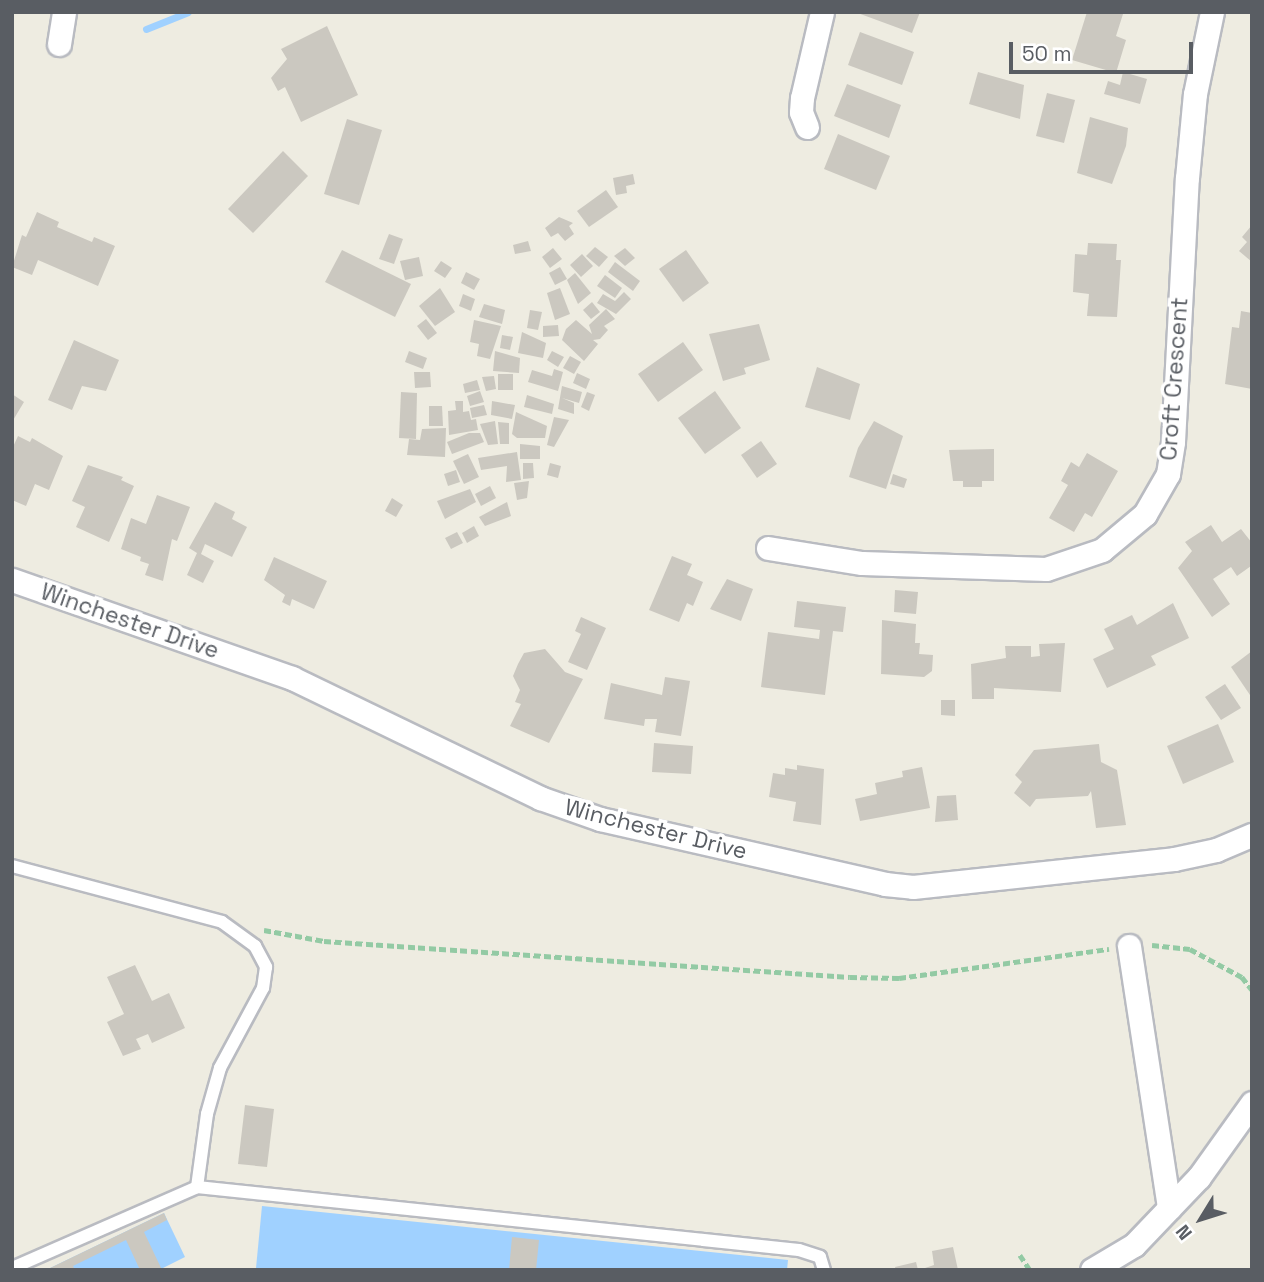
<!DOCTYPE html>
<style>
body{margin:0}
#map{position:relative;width:1264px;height:1282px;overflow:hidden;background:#eeece1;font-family:"Space Grotesk",sans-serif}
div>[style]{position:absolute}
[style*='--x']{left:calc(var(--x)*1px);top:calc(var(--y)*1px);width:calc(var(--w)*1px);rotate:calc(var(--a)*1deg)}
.water>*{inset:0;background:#a0d1ff}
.stream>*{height:7px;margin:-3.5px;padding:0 3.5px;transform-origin:3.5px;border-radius:3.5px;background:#a0d1ff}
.building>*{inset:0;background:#cbc8c0}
.path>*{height:4.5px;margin-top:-2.25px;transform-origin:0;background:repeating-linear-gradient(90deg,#93caa4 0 7px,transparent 0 10.5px)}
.roads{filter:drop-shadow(2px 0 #b9bbc1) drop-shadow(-2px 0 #b9bbc1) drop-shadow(0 2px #b9bbc1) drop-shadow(0 -2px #b9bbc1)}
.lane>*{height:12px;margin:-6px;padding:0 6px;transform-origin:6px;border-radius:6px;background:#fff}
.street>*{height:23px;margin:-11.5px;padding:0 11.5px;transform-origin:11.5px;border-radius:11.5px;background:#fff}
span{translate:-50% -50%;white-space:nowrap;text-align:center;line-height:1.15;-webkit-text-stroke:7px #fff;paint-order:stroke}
.street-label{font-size:23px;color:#595d63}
.frame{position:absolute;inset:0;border:14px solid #595d63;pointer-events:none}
.north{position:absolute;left:1166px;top:1184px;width:70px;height:70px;-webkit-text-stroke:5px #fff;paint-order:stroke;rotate:232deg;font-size:19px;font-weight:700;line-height:28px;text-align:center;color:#595d63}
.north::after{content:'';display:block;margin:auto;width:24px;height:32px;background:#595d63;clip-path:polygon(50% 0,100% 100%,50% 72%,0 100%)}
.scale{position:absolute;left:1009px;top:42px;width:184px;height:32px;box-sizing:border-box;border:4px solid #595d63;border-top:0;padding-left:9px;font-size:21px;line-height:24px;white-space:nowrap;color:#595d63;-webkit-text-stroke:5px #fff;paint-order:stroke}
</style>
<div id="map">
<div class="water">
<i style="clip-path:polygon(262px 1206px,788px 1260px,787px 1270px,256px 1268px)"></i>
<i style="clip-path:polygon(164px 1213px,185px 1257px,159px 1270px,46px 1270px)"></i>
</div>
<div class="stream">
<i style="--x:146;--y:29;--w:45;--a:-22"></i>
</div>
<div class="building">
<i style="clip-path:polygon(855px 12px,920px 12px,912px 33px)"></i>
<i style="clip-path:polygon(1087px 12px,1123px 14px,1116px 36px,1126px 40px,1116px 73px,1072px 60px)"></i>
<i style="clip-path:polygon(327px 26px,358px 95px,301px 122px,285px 87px,278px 91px,271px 78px,287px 59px,281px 49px)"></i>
<i style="clip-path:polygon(860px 32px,914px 52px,902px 85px,848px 65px)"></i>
<i style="clip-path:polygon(978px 72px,1024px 85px,1020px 119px,969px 104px)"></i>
<i style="clip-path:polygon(1123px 72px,1147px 79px,1140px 104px,1104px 94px,1108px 81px,1120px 85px)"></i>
<i style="clip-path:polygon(847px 84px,901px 105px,889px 138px,834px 116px)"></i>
<i style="clip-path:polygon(1047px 93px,1075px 100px,1064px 143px,1036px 136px)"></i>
<i style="clip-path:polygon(1090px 117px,1128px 128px,1126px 146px,1112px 184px,1077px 173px)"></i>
<i style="clip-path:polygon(347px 119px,382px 130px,359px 205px,324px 194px)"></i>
<i style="clip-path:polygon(838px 134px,890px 156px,876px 190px,824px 169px)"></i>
<i style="clip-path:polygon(283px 151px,308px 176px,253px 233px,228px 209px)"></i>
<i style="clip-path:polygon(633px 174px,635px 184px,626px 186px,627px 193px,616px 195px,613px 178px)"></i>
<i style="clip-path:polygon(606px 190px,618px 207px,589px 227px,577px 211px)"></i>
<i style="clip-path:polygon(37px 212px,59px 222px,57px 227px,92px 242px,94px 237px,115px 246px,98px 286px,38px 260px,32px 275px,12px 267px,22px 235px,26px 237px)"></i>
<i style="clip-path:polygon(559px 217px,573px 223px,569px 226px,574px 234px,565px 241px,558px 233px,551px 237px,545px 228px)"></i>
<i style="clip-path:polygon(1252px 225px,1252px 262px,1239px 251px,1247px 242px,1242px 237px)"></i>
<i style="clip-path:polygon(389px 234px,403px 239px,394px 264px,379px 259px)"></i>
<i style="clip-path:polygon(528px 241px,531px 251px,515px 254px,513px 245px)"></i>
<i style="clip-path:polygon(1088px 243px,1117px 244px,1116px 260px,1121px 260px,1117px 317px,1087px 316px,1089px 294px,1073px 292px,1075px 254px,1087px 255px)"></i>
<i style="clip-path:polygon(595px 247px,608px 257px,599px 267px,586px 256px)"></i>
<i style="clip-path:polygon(553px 248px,562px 259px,550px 268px,542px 257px)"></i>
<i style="clip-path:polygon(625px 248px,635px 258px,625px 266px,614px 256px)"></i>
<i style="clip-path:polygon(342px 250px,411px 284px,395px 317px,325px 282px)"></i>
<i style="clip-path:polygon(686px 250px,709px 283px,683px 302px,659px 269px)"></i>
<i style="clip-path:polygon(582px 254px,593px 266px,581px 277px,570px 265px)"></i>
<i style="clip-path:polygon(419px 257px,423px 276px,405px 280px,400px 261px)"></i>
<i style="clip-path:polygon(441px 261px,452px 268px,445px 278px,434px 271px)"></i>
<i style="clip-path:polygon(615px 262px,640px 281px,633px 291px,608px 272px)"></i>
<i style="clip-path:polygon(560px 267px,567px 279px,555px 285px,549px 273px)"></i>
<i style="clip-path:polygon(466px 272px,480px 279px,474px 290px,461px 283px)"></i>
<i style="clip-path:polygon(575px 273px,591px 293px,578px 304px,567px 280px)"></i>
<i style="clip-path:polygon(605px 275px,622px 288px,615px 298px,597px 286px)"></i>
<i style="clip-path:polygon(440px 288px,455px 312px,435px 326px,419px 306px)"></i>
<i style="clip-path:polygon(560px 288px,570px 314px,555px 320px,547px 293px)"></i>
<i style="clip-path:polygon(624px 292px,631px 299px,616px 314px,597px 303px,603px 294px,615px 301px)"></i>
<i style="clip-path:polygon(463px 294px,475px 299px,471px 311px,459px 306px)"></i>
<i style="clip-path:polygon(592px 302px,600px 312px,591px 319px,583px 310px)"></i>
<i style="clip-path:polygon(484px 304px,505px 310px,502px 324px,479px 317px)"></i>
<i style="clip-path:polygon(606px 309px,615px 319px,604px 326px,608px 330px,600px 339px,593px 340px,598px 344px,584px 361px,562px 340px,566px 329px,576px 320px,592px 334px,589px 325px)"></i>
<i style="clip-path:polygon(530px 310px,542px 312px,538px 330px,527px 328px)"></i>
<i style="clip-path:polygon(1241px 311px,1252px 313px,1252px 389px,1225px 384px,1232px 327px,1239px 328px)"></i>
<i style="clip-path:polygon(426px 319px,437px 333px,428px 340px,417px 326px)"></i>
<i style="clip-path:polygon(474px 320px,501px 326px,490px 359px,477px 356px,479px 344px,470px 342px)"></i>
<i style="clip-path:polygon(759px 324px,770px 360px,744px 368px,746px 374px,723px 381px,709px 334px)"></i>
<i style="clip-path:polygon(558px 325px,559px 336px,543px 337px,543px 326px)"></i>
<i style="clip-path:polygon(522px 332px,546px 343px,543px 358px,518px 353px)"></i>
<i style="clip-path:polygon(502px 335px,513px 337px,510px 350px,500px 348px)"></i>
<i style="clip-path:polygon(74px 340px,119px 360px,106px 391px,82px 386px,72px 410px,48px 400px)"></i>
<i style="clip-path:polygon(683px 342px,703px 370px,658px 402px,638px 374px)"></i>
<i style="clip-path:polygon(409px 351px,427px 358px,423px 369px,405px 362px)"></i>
<i style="clip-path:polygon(495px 351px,520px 358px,519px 373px,493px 371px)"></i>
<i style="clip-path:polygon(552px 351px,564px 357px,558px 367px,547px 360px)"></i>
<i style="clip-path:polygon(570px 356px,581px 362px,574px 374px,563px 368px)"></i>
<i style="clip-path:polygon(817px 367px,860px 384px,850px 420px,805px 407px)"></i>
<i style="clip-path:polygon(554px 369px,563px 372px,558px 391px,528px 382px,532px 370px,552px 376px)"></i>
<i style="clip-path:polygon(414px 372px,430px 372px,431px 387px,415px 388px)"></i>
<i style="clip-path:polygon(577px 373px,590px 379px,586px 389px,573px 383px)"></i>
<i style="clip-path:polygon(498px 374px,513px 374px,513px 390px,498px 390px)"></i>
<i style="clip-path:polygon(494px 376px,496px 389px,486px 391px,482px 377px)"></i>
<i style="clip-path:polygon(477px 380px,480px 390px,465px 393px,463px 384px)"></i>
<i style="clip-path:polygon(562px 386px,582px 392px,579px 403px,562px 398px,574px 403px,574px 414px,558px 409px)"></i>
<i style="clip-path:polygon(480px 391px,484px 402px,470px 406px,467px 396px)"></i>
<i style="clip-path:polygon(715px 391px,741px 428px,705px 454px,678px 418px)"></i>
<i style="clip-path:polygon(401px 392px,417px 393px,416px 439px,399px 438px)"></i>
<i style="clip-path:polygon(587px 392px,595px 395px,589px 411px,581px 407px)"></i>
<i style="clip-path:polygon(12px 394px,24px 402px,12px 422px)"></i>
<i style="clip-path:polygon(527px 395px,554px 404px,552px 414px,524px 407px)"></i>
<i style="clip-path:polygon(455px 401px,463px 401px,463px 412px,469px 411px,471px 420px,476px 419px,478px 430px,449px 435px,448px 411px,456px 410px)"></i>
<i style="clip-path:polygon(492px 401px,515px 405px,512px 419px,491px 415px)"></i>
<i style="clip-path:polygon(484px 405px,487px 415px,472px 418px,470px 408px)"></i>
<i style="clip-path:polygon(429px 406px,442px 406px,443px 426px,429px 426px)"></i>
<i style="clip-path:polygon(516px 412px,547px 426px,545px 438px,517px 438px,512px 434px)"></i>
<i style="clip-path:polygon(554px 417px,569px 420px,554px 447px,547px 445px)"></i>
<i style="clip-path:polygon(495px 421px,498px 444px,488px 445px,480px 424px)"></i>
<i style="clip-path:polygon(874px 421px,903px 436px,886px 489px,849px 477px,858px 448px)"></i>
<i style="clip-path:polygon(498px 422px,509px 423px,509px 444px,500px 444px)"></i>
<i style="clip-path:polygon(446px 428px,445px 457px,407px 455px,409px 439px,420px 440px,422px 429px)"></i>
<i style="clip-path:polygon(469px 433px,480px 433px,484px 442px,452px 454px,447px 442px)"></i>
<i style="clip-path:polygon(18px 436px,30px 442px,32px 438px,63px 456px,49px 490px,35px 484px,26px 506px,12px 500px,12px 449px)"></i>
<i style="clip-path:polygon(761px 441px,777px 464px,757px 478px,741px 455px)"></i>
<i style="clip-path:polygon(520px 444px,540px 446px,540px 459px,520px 459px)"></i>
<i style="clip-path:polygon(994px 449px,994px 481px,982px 481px,982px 487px,963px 487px,963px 481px,953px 481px,949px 450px)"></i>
<i style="clip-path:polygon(517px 452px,521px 480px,506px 482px,507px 466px,481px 470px,478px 458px)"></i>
<i style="clip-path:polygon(1087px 453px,1118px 471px,1092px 517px,1085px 513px,1074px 532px,1049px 518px,1068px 485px,1061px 481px,1071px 462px,1079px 467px)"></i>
<i style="clip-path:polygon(468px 454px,479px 477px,464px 484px,453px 461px)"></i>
<i style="clip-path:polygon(523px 463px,533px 463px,534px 478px,523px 479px)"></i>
<i style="clip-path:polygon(550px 463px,561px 466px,558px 478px,547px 475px)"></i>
<i style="clip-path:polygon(88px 465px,123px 477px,121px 480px,134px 486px,109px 542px,76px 527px,85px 507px,72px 501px)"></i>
<i style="clip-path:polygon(456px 470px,460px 482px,448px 486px,444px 474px)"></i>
<i style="clip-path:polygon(893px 474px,907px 479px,904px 488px,890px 484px)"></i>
<i style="clip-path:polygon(529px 481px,527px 498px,517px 500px,514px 483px)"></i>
<i style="clip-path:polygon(490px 486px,496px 498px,481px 506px,475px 494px)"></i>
<i style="clip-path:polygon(470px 489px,476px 502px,445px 519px,437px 501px)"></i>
<i style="clip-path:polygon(157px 495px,190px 507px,177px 541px,172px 539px,163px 581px,145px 575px,149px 564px,140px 561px,141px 557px,121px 549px,131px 518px,146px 524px)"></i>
<i style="clip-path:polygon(392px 498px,403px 505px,396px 517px,385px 511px)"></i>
<i style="clip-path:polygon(215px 502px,235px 512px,232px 519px,247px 527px,232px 557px,205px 544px,201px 554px,214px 561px,203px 583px,187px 575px,197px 553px,189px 548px)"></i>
<i style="clip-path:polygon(507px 502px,511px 516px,485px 526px,479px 517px)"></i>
<i style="clip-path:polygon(1211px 525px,1222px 542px,1241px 529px,1252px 543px,1251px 566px,1237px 576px,1231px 567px,1213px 579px,1230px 604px,1212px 617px,1178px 568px,1192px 551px,1185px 542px)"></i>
<i style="clip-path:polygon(474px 526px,479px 536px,467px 543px,462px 533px)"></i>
<i style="clip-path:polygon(457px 532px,463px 543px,451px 549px,445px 538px)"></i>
<i style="clip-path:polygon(672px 556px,692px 564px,687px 575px,703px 582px,693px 606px,687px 603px,679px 622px,649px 610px)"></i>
<i style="clip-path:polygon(274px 557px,327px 581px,314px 609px,292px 599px,290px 606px,282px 602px,285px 595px,264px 580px)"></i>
<i style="clip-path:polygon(727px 579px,753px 589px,741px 621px,710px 609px)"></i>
<i style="clip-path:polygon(895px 590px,918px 592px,916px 614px,894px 612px)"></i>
<i style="clip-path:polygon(797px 601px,846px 607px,843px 632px,833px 631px,825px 695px,761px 687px,768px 632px,819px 639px,820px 630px,794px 627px)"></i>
<i style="clip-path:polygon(1173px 603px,1189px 638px,1151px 656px,1156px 665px,1107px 688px,1093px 659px,1114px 649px,1104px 629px,1132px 615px,1137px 625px)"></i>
<i style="clip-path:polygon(581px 617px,606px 628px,587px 670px,568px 662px,581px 634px,575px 631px)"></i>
<i style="clip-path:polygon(882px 620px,916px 624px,915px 643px,920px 643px,919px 654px,933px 655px,932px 671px,924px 677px,881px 674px)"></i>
<i style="clip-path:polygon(1065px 643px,1061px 692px,994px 688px,994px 699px,972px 699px,971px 664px,1006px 658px,1005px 646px,1031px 646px,1031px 657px,1040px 656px,1039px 644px)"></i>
<i style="clip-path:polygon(545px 649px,565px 672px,583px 679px,549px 743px,510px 726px,521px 704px,515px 702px,520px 690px,513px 676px,518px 664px,524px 653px)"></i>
<i style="clip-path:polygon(1252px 651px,1252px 698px,1231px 667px)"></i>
<i style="clip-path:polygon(665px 677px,690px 681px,681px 736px,655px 732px,657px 719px,645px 719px,644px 726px,604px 719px,611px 683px,662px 695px)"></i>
<i style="clip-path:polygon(1225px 684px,1241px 708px,1221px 720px,1205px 697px)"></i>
<i style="clip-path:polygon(941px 700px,955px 700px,955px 716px,941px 715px)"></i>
<i style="clip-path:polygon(1218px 724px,1234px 762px,1183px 784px,1167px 746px)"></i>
<i style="clip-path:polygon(654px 743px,693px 746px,691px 774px,652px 772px)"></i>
<i style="clip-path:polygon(1099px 744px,1101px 762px,1117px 770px,1126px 825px,1096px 828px,1091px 791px,1088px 796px,1036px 799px,1030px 807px,1014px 793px,1022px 782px,1015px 775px,1034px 750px)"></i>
<i style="clip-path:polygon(797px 765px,824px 769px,821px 825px,793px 821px,796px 802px,769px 797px,773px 773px,785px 775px,785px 768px,797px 770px)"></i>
<i style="clip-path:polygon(922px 767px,930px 808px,860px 821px,855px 799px,877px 794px,875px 783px,903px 777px,902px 771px)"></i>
<i style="clip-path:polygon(956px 795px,958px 820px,935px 822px,937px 796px)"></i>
<i style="clip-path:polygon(135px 965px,152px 1001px,169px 993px,185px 1028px,152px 1043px,148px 1034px,136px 1039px,141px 1049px,123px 1056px,107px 1022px,124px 1014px,107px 977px)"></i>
<i style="clip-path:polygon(245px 1105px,274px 1109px,267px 1167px,238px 1164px)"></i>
<i style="clip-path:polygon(164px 1213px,167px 1220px,144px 1232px,162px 1270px,140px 1270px,126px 1240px,73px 1266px,75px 1270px,46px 1270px)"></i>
<i style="clip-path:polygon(512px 1237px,539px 1240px,536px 1270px,509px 1270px)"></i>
<i style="clip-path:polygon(953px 1247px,958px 1270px,919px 1270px,934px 1265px,932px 1251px)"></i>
<i style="clip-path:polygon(916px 1262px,918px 1270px,896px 1270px,895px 1267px)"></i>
</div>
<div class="path">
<i style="--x:264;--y:930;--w:61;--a:10.4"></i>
<i style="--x:324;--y:941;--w:527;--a:3.92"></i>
<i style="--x:850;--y:977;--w:49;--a:1.2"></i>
<i style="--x:899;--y:978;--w:212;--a:-7.9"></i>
<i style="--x:1152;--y:945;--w:38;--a:6"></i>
<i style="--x:1190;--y:949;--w:59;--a:28.3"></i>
<i style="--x:1242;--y:977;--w:16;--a:52"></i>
<i style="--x:1020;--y:1255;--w:18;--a:56"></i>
</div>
<div class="roads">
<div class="lane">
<i style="--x:12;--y:866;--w:217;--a:14.9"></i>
<i style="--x:222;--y:922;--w:41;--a:36"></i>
<i style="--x:255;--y:946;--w:24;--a:62"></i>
<i style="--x:266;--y:967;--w:21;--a:98"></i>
<i style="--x:263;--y:988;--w:91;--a:118.3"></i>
<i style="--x:220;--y:1068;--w:48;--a:105.8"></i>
<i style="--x:207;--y:1114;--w:74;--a:97.8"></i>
<i style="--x:12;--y:1268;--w:202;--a:-23.6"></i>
<i style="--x:197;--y:1187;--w:605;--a:5.97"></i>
<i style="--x:799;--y:1250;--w:22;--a:18"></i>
<i style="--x:820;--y:1257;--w:14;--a:73"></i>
</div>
<div class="street">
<i style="--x:59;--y:44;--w:32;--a:-81"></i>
<i style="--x:807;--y:127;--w:16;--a:-112"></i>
<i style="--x:801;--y:112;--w:14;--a:-86"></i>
<i style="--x:802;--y:98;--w:88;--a:-76.9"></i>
<i style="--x:768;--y:548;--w:95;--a:9.1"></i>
<i style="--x:862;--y:563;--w:184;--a:1.9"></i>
<i style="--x:1046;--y:569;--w:59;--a:-18.7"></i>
<i style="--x:1102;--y:550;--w:56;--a:-39.9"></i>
<i style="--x:1145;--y:514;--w:46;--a:-60.1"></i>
<i style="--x:1168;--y:474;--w:32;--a:-81"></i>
<i style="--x:1173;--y:442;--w:264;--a:-87"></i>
<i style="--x:1187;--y:178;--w:84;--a:-84.6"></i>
<i style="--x:1195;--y:94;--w:84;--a:-78.3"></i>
<i style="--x:12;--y:580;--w:297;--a:19.3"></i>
<i style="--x:292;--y:678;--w:276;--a:25.8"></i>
<i style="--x:540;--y:798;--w:64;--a:19.3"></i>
<i style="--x:600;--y:819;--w:292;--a:12.8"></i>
<i style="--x:885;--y:884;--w:28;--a:6"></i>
<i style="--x:913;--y:887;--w:262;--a:-6.1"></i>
<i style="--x:1174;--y:859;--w:43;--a:-12.1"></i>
<i style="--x:1216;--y:850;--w:39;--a:-23"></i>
<i style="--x:1129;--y:946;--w:265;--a:81.3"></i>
<i style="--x:1092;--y:1270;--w:49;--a:-30.8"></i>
<i style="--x:1134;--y:1245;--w:94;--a:-46.3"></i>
<i style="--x:1199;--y:1177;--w:91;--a:-54.4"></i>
</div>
</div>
<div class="street-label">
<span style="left:1174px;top:379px;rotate:-86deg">Croft Crescent</span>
<span style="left:130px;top:621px;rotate:19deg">Winchester Drive</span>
<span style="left:656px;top:829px;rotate:14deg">Winchester Drive</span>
</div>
<div class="frame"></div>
<div class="north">N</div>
<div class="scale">50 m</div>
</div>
